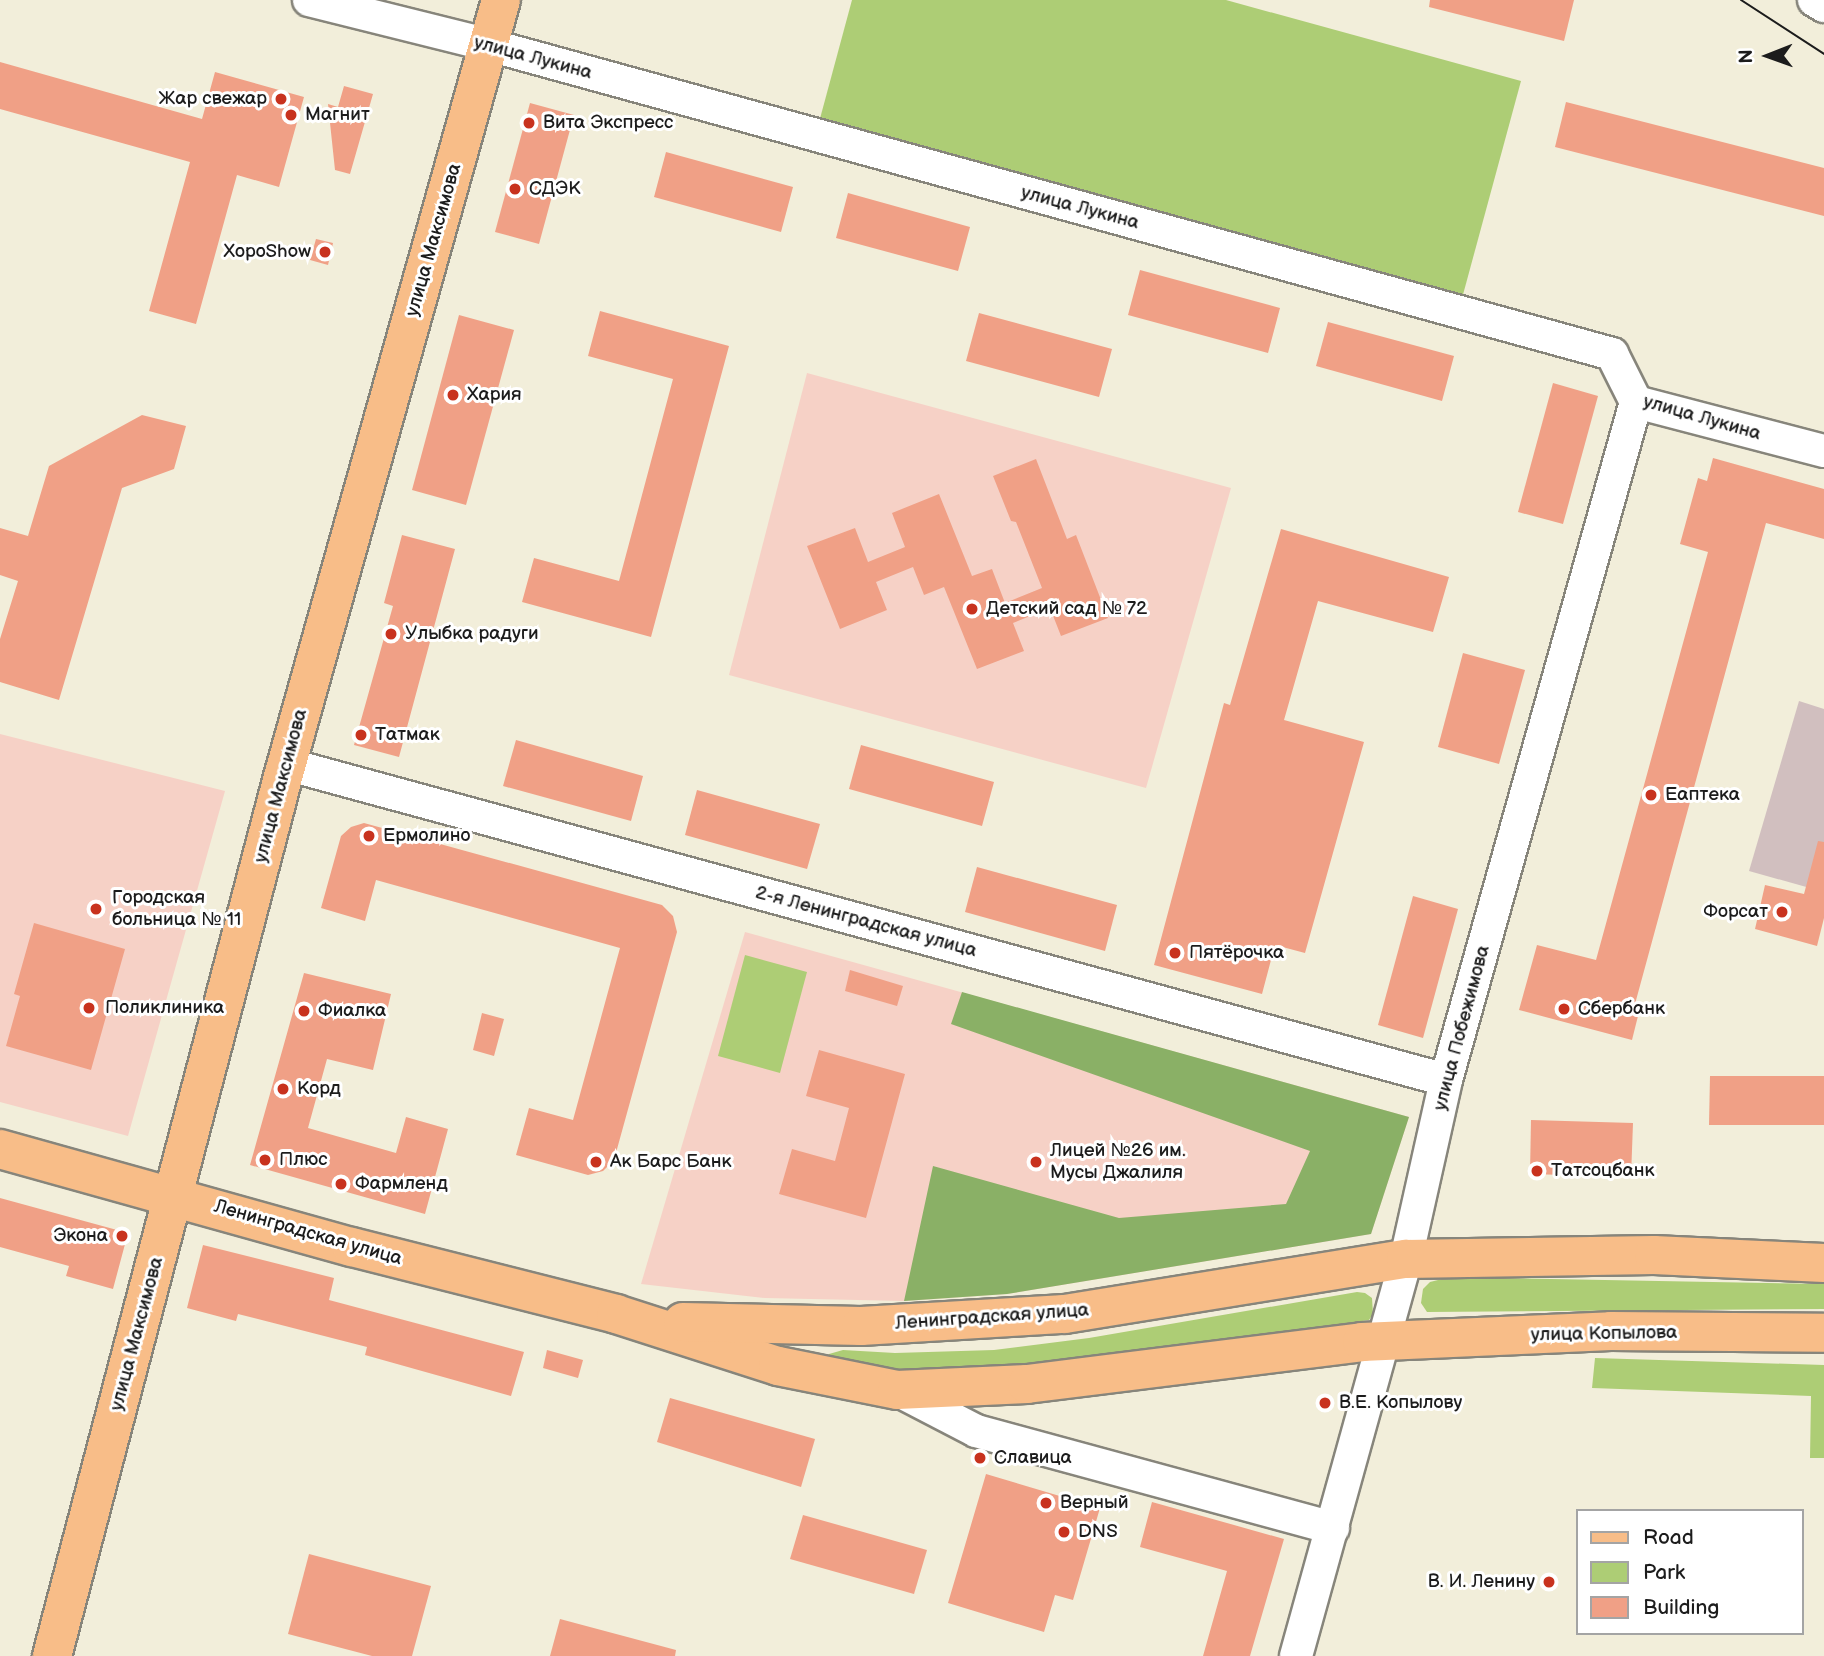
<!DOCTYPE html>
<meta charset="utf-8">
<style>
body{margin:0}
#map{position:relative;width:1824px;height:1656px;overflow:hidden;background:#f2eeda;font-family:"Balsamiq Sans",sans-serif}
div>[style]{position:absolute}
[style*='--x']{left:calc(var(--x)*1px);top:calc(var(--y)*1px);width:calc(var(--w)*1px);rotate:calc(var(--a)*1deg)}
.built>*{inset:0;background:#f6d1c6}
.industrial>*{inset:0;background:#d1bfbf}
.green>*{inset:0;background:#adcd75}
.forest>*{inset:0;background:#8ab066}
.building>*{inset:0;background:#f0a086}
.roads{filter:drop-shadow(2px 0 #87857b) drop-shadow(-2px 0 #87857b) drop-shadow(0 2px #87857b) drop-shadow(0 -2px #87857b)}
.minor>*{height:32px;margin:-16px;padding:0 16px;transform-origin:16px;border-radius:16px;background:#fff}
.major>*{height:38px;margin:-19px;padding:0 19px;transform-origin:19px;border-radius:19px;background:#f8bd88}
.tram>*{height:2px;margin:-1px;padding:0 1px;transform-origin:1px;border-radius:1px;background:#1c1c1c}
.dots>*{width:19px;height:19px;translate:-50% -50%;box-sizing:border-box;border:4px solid #fff;border-radius:50%}
span{translate:-50% -50%;white-space:nowrap;text-align:center;line-height:1.15;-webkit-text-stroke:6px #fff;paint-order:stroke}
.street-label{font-size:19px;color:#1c1c1c}
.poi-label{font-size:19px;color:#1c1c1c}
.right{translate:-100% -50%;text-align:right}
.left{translate:0 -50%;text-align:left}
.legend{position:absolute;left:1576px;top:1509px;width:228px;height:126px;box-sizing:border-box;background:#fff;border:2px solid #a4a4a4;margin:0;padding:9px 12px;list-style:none;font-size:21px;color:#1c1c1c}
.legend li{display:flex;align-items:center;gap:14px;height:35px}
.legend b{width:35px;border:2px solid #a4a4a4}
.north{position:absolute;left:1733px;top:21px;width:70px;height:70px;-webkit-text-stroke:5px #fff;paint-order:stroke;rotate:269deg;font-size:19px;font-weight:700;line-height:28px;text-align:center;color:#1c1c1c}
.north::after{content:'';display:block;margin:auto;width:24px;height:32px;background:#1c1c1c;clip-path:polygon(50% 0,100% 100%,50% 72%,0 100%)}
</style>
<div id="map">
<div class="built">
<i style="clip-path:polygon(807px 373px,1231px 488px,1146px 788px,729px 675px)"></i>
<i style="clip-path:polygon(0 734px,225px 791px,128px 1136px,0 1102px)"></i>
<i style="clip-path:polygon(745px 932px,1409px 1117px,1371px 1234px,1007px 1294px,904px 1301px,765px 1298px,641px 1284px)"></i>
</div>
<div class="industrial">
<i style="clip-path:polygon(1799px 701px,1824px 709px,1824px 892px,1749px 871px)"></i>
</div>
<div class="green">
<i style="clip-path:polygon(852px 0,1226px 0,1521px 81px,1461px 302px,818px 126px)"></i>
<i style="clip-path:polygon(745px 955px,807px 972px,780px 1073px,718px 1056px)"></i>
<i style="clip-path:polygon(1450px 1277px,1824px 1284px,1824px 1309px,1427px 1312px,1421px 1303px,1423px 1289px,1430px 1282px)"></i>
<i style="clip-path:polygon(1357px 1292px,1365px 1293px,1372px 1298px,1373px 1314px,1369px 1320px,1051px 1366px,915px 1372px,843px 1366px,829px 1359px,829px 1354px,843px 1350px,895px 1353px,994px 1350px,1089px 1338px)"></i>
<i style="clip-path:polygon(1595px 1358px,1824px 1365px,1824px 1458px,1810px 1458px,1811px 1396px,1592px 1388px)"></i>
</div>
<div class="forest">
<i style="clip-path:polygon(962px 992px,1409px 1117px,1371px 1234px,1007px 1294px,904px 1301px,933px 1166px,1119px 1218px,1286px 1204px,1310px 1151px,951px 1024px)"></i>
</div>
<div class="building">
<i style="clip-path:polygon(1430px 0,1574px 0,1564px 41px,1429px 7px)"></i>
<i style="clip-path:polygon(0 62px,202px 119px,215px 72px,304px 97px,279px 187px,237px 175px,196px 324px,149px 311px,190px 162px,0 109px)"></i>
<i style="clip-path:polygon(344px 86px,373px 94px,350px 174px,335px 170px,328px 104px,338px 107px)"></i>
<i style="clip-path:polygon(1566px 102px,1824px 168px,1824px 216px,1555px 147px)"></i>
<i style="clip-path:polygon(530px 103px,574px 115px,539px 244px,495px 232px)"></i>
<i style="clip-path:polygon(666px 152px,793px 187px,781px 232px,654px 197px)"></i>
<i style="clip-path:polygon(848px 193px,970px 227px,958px 271px,836px 238px)"></i>
<i style="clip-path:polygon(316px 239px,333px 243px,328px 265px,310px 260px)"></i>
<i style="clip-path:polygon(1140px 270px,1280px 308px,1268px 353px,1128px 315px)"></i>
<i style="clip-path:polygon(600px 311px,729px 346px,651px 637px,522px 602px,534px 558px,619px 581px,673px 379px,588px 356px)"></i>
<i style="clip-path:polygon(979px 313px,1112px 349px,1099px 397px,966px 361px)"></i>
<i style="clip-path:polygon(459px 315px,514px 330px,466px 505px,412px 490px)"></i>
<i style="clip-path:polygon(1328px 322px,1454px 356px,1442px 401px,1316px 366px)"></i>
<i style="clip-path:polygon(1553px 383px,1598px 396px,1563px 524px,1518px 512px)"></i>
<i style="clip-path:polygon(142px 415px,186px 426px,174px 469px,122px 488px,59px 700px,0 682px,0 639px,18px 581px,0 575px,0 528px,28px 536px,49px 466px)"></i>
<i style="clip-path:polygon(1713px 458px,1824px 489px,1824px 539px,1766px 523px,1632px 1015px,1638px 1016px,1632px 1040px,1519px 1010px,1537px 945px,1596px 960px,1708px 552px,1680px 544px,1698px 478px,1707px 481px)"></i>
<i style="clip-path:polygon(1036px 459px,1067px 539px,1076px 535px,1108px 618px,1061px 636px,1050px 608px,1013px 623px,1024px 651px,977px 669px,944px 587px,924px 595px,913px 567px,876px 582px,887px 610px,840px 629px,807px 546px,855px 528px,868px 562px,905px 547px,892px 513px,939px 494px,972px 576px,992px 569px,1005px 603px,1042px 588px,1016px 522px,1011px 521px,993px 476px)"></i>
<i style="clip-path:polygon(1281px 529px,1449px 577px,1433px 632px,1318px 601px,1284px 720px,1364px 742px,1305px 953px,1275px 945px,1262px 994px,1154px 965px,1224px 703px,1230px 705px)"></i>
<i style="clip-path:polygon(402px 535px,455px 549px,399px 757px,354px 745px,393px 606px,384px 603px)"></i>
<i style="clip-path:polygon(1463px 653px,1525px 670px,1499px 764px,1438px 747px)"></i>
<i style="clip-path:polygon(516px 740px,643px 776px,631px 821px,503px 786px)"></i>
<i style="clip-path:polygon(861px 745px,994px 782px,982px 826px,849px 789px)"></i>
<i style="clip-path:polygon(697px 790px,820px 824px,807px 869px,685px 835px)"></i>
<i style="clip-path:polygon(364px 823px,662px 905px,673px 916px,677px 932px,614px 1160px,603px 1171px,588px 1175px,516px 1155px,529px 1108px,573px 1120px,620px 948px,376px 880px,365px 921px,321px 908px,341px 836px,351px 827px)"></i>
<i style="clip-path:polygon(1818px 841px,1824px 842px,1824px 918px,1817px 946px,1755px 929px,1765px 885px,1804px 894px)"></i>
<i style="clip-path:polygon(977px 867px,1117px 905px,1105px 951px,965px 912px)"></i>
<i style="clip-path:polygon(1413px 896px,1458px 909px,1423px 1038px,1378px 1025px)"></i>
<i style="clip-path:polygon(34px 923px,125px 949px,91px 1070px,6px 1046px,20px 996px,14px 994px)"></i>
<i style="clip-path:polygon(850px 970px,903px 986px,897px 1006px,845px 991px)"></i>
<i style="clip-path:polygon(304px 973px,391px 994px,373px 1070px,327px 1059px,308px 1128px,396px 1153px,406px 1117px,448px 1129px,425px 1214px,250px 1165px)"></i>
<i style="clip-path:polygon(482px 1013px,504px 1019px,494px 1056px,473px 1050px)"></i>
<i style="clip-path:polygon(819px 1050px,905px 1074px,866px 1218px,779px 1194px,792px 1149px,835px 1161px,849px 1108px,806px 1096px)"></i>
<i style="clip-path:polygon(1710px 1076px,1824px 1076px,1824px 1125px,1709px 1125px)"></i>
<i style="clip-path:polygon(1531px 1120px,1633px 1123px,1631px 1177px,1530px 1174px)"></i>
<i style="clip-path:polygon(0 1198px,128px 1233px,113px 1289px,66px 1276px,69px 1266px,0 1247px)"></i>
<i style="clip-path:polygon(203px 1245px,334px 1278px,329px 1300px,524px 1352px,511px 1396px,365px 1355px,367px 1347px,238px 1314px,236px 1321px,187px 1308px)"></i>
<i style="clip-path:polygon(547px 1350px,583px 1360px,578px 1378px,543px 1368px)"></i>
<i style="clip-path:polygon(670px 1398px,815px 1439px,801px 1487px,657px 1442px)"></i>
<i style="clip-path:polygon(986px 1474px,1100px 1508px,1073px 1600px,1055px 1595px,1044px 1632px,948px 1603px)"></i>
<i style="clip-path:polygon(1152px 1502px,1284px 1539px,1250px 1656px,1203px 1656px,1227px 1571px,1140px 1547px)"></i>
<i style="clip-path:polygon(803px 1515px,927px 1550px,914px 1594px,790px 1559px)"></i>
<i style="clip-path:polygon(309px 1554px,431px 1586px,412px 1656px,372px 1656px,288px 1634px)"></i>
<i style="clip-path:polygon(560px 1619px,676px 1650px,675px 1656px,550px 1656px)"></i>
</div>
<div class="roads">
<div class="minor">
<i style="--x:309;--y:0;--w:186;--a:14"></i>
<i style="--x:489;--y:45;--w:1165;--a:15.38"></i>
<i style="--x:1612;--y:354;--w:54;--a:63.4"></i>
<i style="--x:1636;--y:402;--w:194;--a:14.6"></i>
<i style="--x:1814;--y:0;--w:12;--a:31"></i>
<i style="--x:286;--y:764;--w:1202;--a:15.24"></i>
<i style="--x:897;--y:1390;--w:89;--a:27.4"></i>
<i style="--x:976;--y:1431;--w:370;--a:15.2"></i>
<i style="--x:1296;--y:1656;--w:412;--a:-74.5"></i>
<i style="--x:1406;--y:1259;--w:183;--a:-77.4"></i>
<i style="--x:1446;--y:1080;--w:704;--a:-74.35"></i>
</div>
<div class="major">
<i style="--x:0;--y:1149;--w:365;--a:15.6"></i>
<i style="--x:352;--y:1247;--w:272;--a:14.2"></i>
<i style="--x:616;--y:1314;--w:170;--a:17.8"></i>
<i style="--x:778;--y:1366;--w:121;--a:11.4"></i>
<i style="--x:897;--y:1390;--w:130;--a:-2.6"></i>
<i style="--x:1027;--y:1384;--w:338;--a:-7.1"></i>
<i style="--x:1362;--y:1342;--w:249;--a:-2.5"></i>
<i style="--x:1611;--y:1331;--w:213;--a:0.5"></i>
<i style="--x:683;--y:1322;--w:178;--a:1.3"></i>
<i style="--x:861;--y:1326;--w:204;--a:-3.4"></i>
<i style="--x:1065;--y:1314;--w:345;--a:-9.2"></i>
<i style="--x:1406;--y:1259;--w:248;--a:-0.9"></i>
<i style="--x:1654;--y:1255;--w:170;--a:2.7"></i>
<i style="--x:52;--y:1656;--w:909;--a:-75.28"></i>
<i style="--x:283;--y:777;--w:807;--a:-74.33"></i>
</div>
</div>
<div class="tram">
<i style="--x:1741;--y:0;--w:99;--a:33"></i>
</div>
<div class="dots">
<i style="left:281px;top:99px;background:#c8321e"></i>
<i style="left:291px;top:115px;background:#c8321e"></i>
<i style="left:529px;top:123px;background:#c8321e"></i>
<i style="left:515px;top:189px;background:#c8321e"></i>
<i style="left:325px;top:252px;background:#c8321e"></i>
<i style="left:453px;top:395px;background:#c8321e"></i>
<i style="left:972px;top:609px;background:#c8321e"></i>
<i style="left:391px;top:634px;background:#c8321e"></i>
<i style="left:361px;top:735px;background:#c8321e"></i>
<i style="left:1651px;top:795px;background:#c8321e"></i>
<i style="left:369px;top:836px;background:#c8321e"></i>
<i style="left:96px;top:909px;background:#c8321e"></i>
<i style="left:1782px;top:912px;background:#c8321e"></i>
<i style="left:1175px;top:953px;background:#c8321e"></i>
<i style="left:89px;top:1008px;background:#c8321e"></i>
<i style="left:1564px;top:1009px;background:#c8321e"></i>
<i style="left:304px;top:1011px;background:#c8321e"></i>
<i style="left:283px;top:1089px;background:#c8321e"></i>
<i style="left:265px;top:1160px;background:#c8321e"></i>
<i style="left:596px;top:1162px;background:#c8321e"></i>
<i style="left:1036px;top:1162px;background:#c8321e"></i>
<i style="left:1537px;top:1171px;background:#c8321e"></i>
<i style="left:341px;top:1184px;background:#c8321e"></i>
<i style="left:122px;top:1236px;background:#c8321e"></i>
<i style="left:1325px;top:1403px;background:#c8321e"></i>
<i style="left:980px;top:1458px;background:#c8321e"></i>
<i style="left:1046px;top:1503px;background:#c8321e"></i>
<i style="left:1064px;top:1532px;background:#c8321e"></i>
<i style="left:1549px;top:1582px;background:#c8321e"></i>
</div>
<div class="street-label">
<span style="left:533px;top:58px;rotate:15deg">улица Лукина</span>
<span style="left:1080px;top:208px;rotate:15deg">улица Лукина</span>
<span style="left:434px;top:240px;rotate:-74deg">улица Максимова</span>
<span style="left:1702px;top:418px;rotate:16deg">улица Лукина</span>
<span style="left:281px;top:786px;rotate:-75deg">улица Максимова</span>
<span style="left:866px;top:922px;rotate:15deg">2-я Ленинградская улица</span>
<span style="left:1462px;top:1028px;rotate:-75deg">улица Побежимова</span>
<span style="left:308px;top:1233px;rotate:16deg">Ленинградская улица</span>
<span style="left:992px;top:1317px;rotate:-4deg">Ленинградская улица</span>
<span style="left:137px;top:1334px;rotate:-75deg">улица Максимова</span>
<span style="left:1604px;top:1334px;rotate:-1deg">улица Копылова</span>
</div>
<div class="poi-label">
<span class="right" style="left:267px;top:99px">Жар свежар</span>
<span class="left" style="left:305px;top:115px">Магнит</span>
<span class="left" style="left:543px;top:123px">Вита Экспресс</span>
<span class="left" style="left:529px;top:189px">СДЭК</span>
<span class="right" style="left:311px;top:252px">ХороShow</span>
<span class="left" style="left:467px;top:395px">Хария</span>
<span class="left" style="left:986px;top:609px">Детский сад № 72</span>
<span class="left" style="left:405px;top:634px">Улыбка радуги</span>
<span class="left" style="left:375px;top:735px">Татмак</span>
<span class="left" style="left:1665px;top:795px">Еаптека</span>
<span class="left" style="left:383px;top:836px">Ермолино</span>
<span class="left" style="left:112px;top:909px">Городская<br>больница № 11</span>
<span class="right" style="left:1768px;top:912px">Форсат</span>
<span class="left" style="left:1189px;top:953px">Пятёрочка</span>
<span class="left" style="left:105px;top:1008px">Поликлиника</span>
<span class="left" style="left:1578px;top:1009px">Сбербанк</span>
<span class="left" style="left:318px;top:1011px">Фиалка</span>
<span class="left" style="left:297px;top:1089px">Корд</span>
<span class="left" style="left:1050px;top:1162px">Лицей №26 им.<br>Мусы Джалиля</span>
<span class="left" style="left:279px;top:1160px">Плюс</span>
<span class="left" style="left:610px;top:1162px">Ак Барс Банк</span>
<span class="left" style="left:1551px;top:1171px">Татсоцбанк</span>
<span class="left" style="left:355px;top:1184px">Фармленд</span>
<span class="right" style="left:108px;top:1236px">Экона</span>
<span class="left" style="left:1339px;top:1403px">В.Е. Копылову</span>
<span class="left" style="left:994px;top:1458px">Славица</span>
<span class="left" style="left:1060px;top:1503px">Верный</span>
<span class="left" style="left:1078px;top:1532px">DNS</span>
<span class="right" style="left:1535px;top:1582px">В. И. Ленину</span>
</div>
<ul class="legend">
<li><b style="height:9px;background:#f8bd88"></b>Road</li>
<li><b style="height:19px;background:#adcd75"></b>Park</li>
<li><b style="height:19px;background:#f0a086"></b>Building</li>
</ul>
<div class="north">N</div>
</div>
